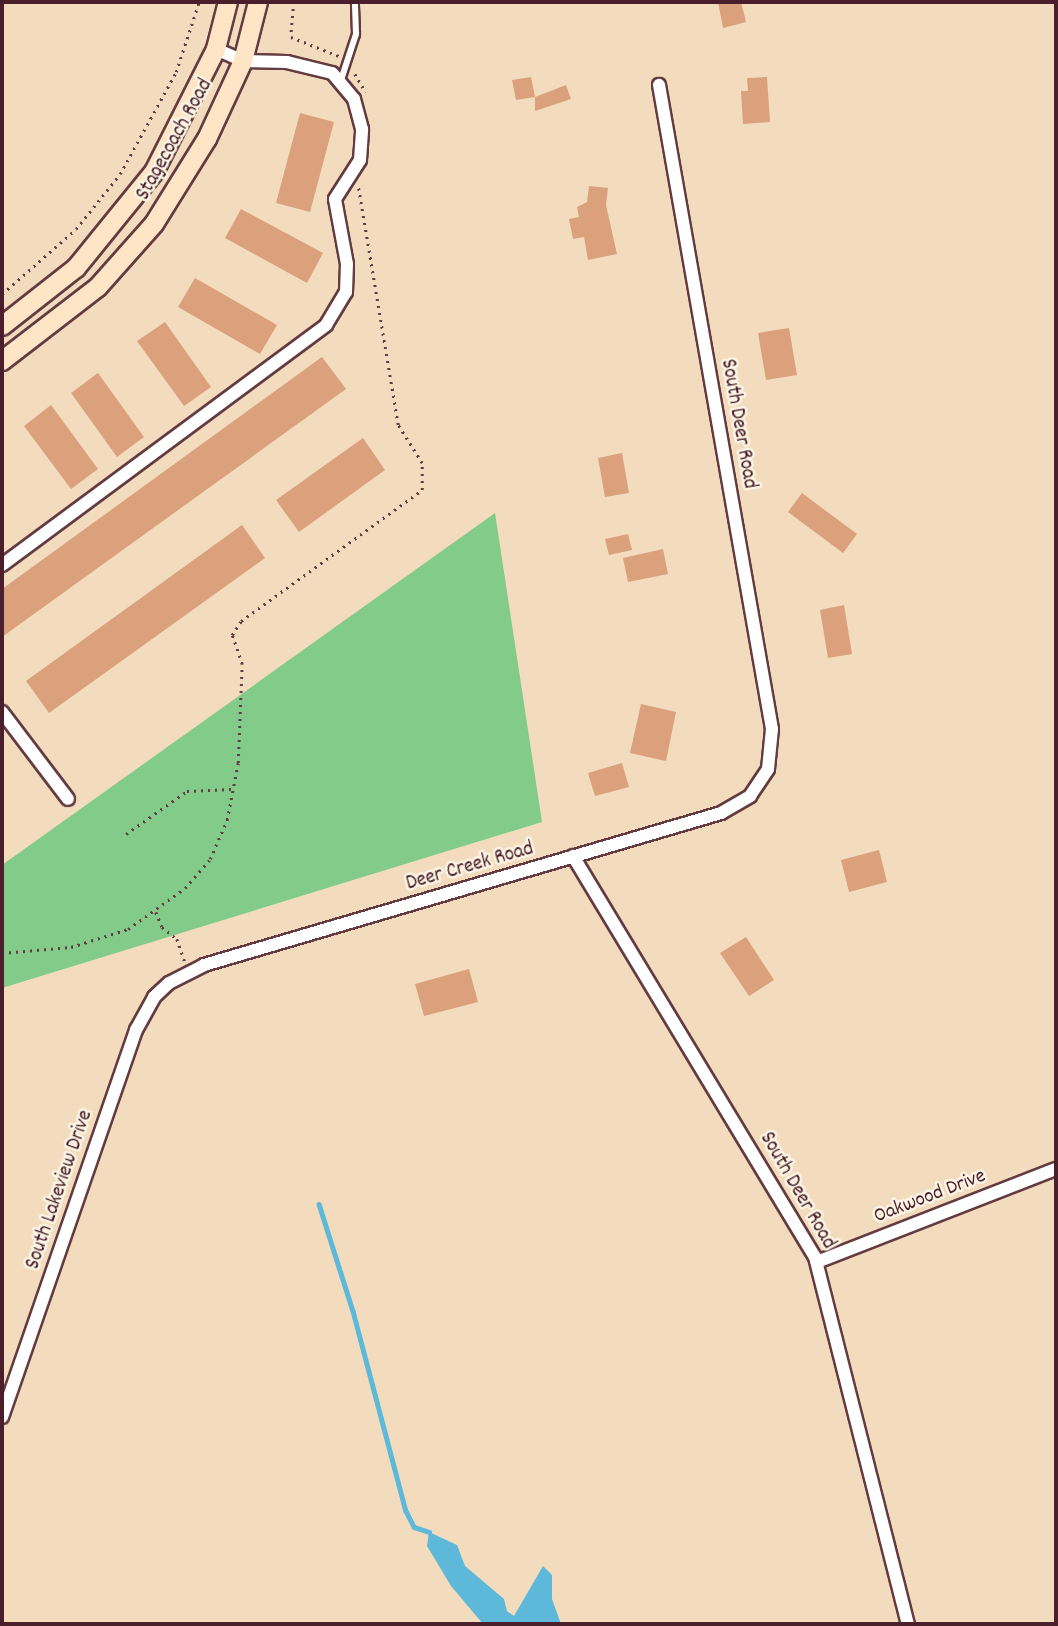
<!DOCTYPE html>
<style>
body{margin:0}
#map{position:relative;width:1058px;height:1626px;overflow:hidden;background:#f3dcbd;font-family:Dekko,sans-serif}
div>[style]{position:absolute}
[style*='--x']{left:calc(var(--x)*1px);top:calc(var(--y)*1px);width:calc(var(--w)*1px);rotate:calc(var(--a)*1deg)}
.green>*{inset:0;background:#82cb88}
.water>*{inset:0;background:#5db8da}
.stream>*{height:4.5px;margin:-2.25px;padding:0 2.25px;transform-origin:2.25px;border-radius:2.25px;background:#5db8da}
.building>*{inset:0;background:#dba07c}
.path>*{height:2.5px;margin-top:-1.25px;transform-origin:0;background:repeating-linear-gradient(90deg,#633b41 0 2px,transparent 0 7px)}
.roads{filter:drop-shadow(2px 0 #633b41) drop-shadow(-2px 0 #633b41) drop-shadow(0 2px #633b41) drop-shadow(0 -2px #633b41)}
.lane>*{height:6px;margin:-3px;padding:0 3px;transform-origin:3px;border-radius:3px;background:#fff}
.street>*{height:12px;margin:-6px;padding:0 6px;transform-origin:6px;border-radius:6px;background:#fff}
.secondary>*{height:18px;margin:-9px;padding:0 9px;transform-origin:9px;border-radius:9px;background:#fde5c5}
span{translate:-50% -50%;white-space:nowrap;text-align:center;line-height:1.15;-webkit-text-stroke:5px #fcf5e5;paint-order:stroke}
.street-label{font-size:21px;color:#4a1f2b}
.frame{position:absolute;inset:0;border:4px solid #4a1f2b;pointer-events:none}
</style>
<div id="map">
<div class="green">
<i style="clip-path:polygon(495px 513px,542px 822px,2px 988px,2px 865px)"></i>
</div>
<div class="water">
<i style="clip-path:polygon(429px 1532px,457px 1545px,465px 1566px,504px 1599px,507px 1611px,514px 1616px,543px 1566px,552px 1575px,552px 1599px,561px 1624px,483px 1624px,451px 1586px,427px 1546px)"></i>
</div>
<div class="stream">
<i style="--x:319;--y:1204;--w:112;--a:72.4"></i>
<i style="--x:353;--y:1311;--w:207;--a:75.2"></i>
<i style="--x:406;--y:1511;--w:18;--a:63"></i>
<i style="--x:414;--y:1527;--w:16;--a:18"></i>
</div>
<div class="building">
<i style="clip-path:polygon(718px 2px,741px 2px,746px 22px,723px 28px)"></i>
<i style="clip-path:polygon(531px 77px,535px 97px,516px 100px,512px 80px)"></i>
<i style="clip-path:polygon(767px 77px,770px 122px,743px 124px,741px 91px,748px 91px,747px 78px)"></i>
<i style="clip-path:polygon(566px 85px,571px 99px,535px 111px,535px 97px)"></i>
<i style="clip-path:polygon(300px 113px,334px 122px,310px 212px,276px 203px)"></i>
<i style="clip-path:polygon(589px 186px,608px 188px,606px 205px,617px 254px,588px 260px,584px 237px,573px 239px,569px 219px,579px 217px,577px 207px,587px 202px)"></i>
<i style="clip-path:polygon(241px 209px,323px 253px,307px 283px,225px 238px)"></i>
<i style="clip-path:polygon(195px 278px,277px 325px,260px 354px,178px 307px)"></i>
<i style="clip-path:polygon(165px 322px,211px 387px,184px 406px,137px 341px)"></i>
<i style="clip-path:polygon(789px 328px,797px 375px,766px 380px,758px 333px)"></i>
<i style="clip-path:polygon(322px 357px,346px 389px,2px 637px,2px 589px)"></i>
<i style="clip-path:polygon(98px 373px,144px 437px,117px 457px,71px 393px)"></i>
<i style="clip-path:polygon(51px 405px,98px 469px,71px 489px,24px 426px)"></i>
<i style="clip-path:polygon(363px 438px,385px 470px,299px 532px,276px 500px)"></i>
<i style="clip-path:polygon(622px 453px,629px 493px,605px 497px,598px 458px)"></i>
<i style="clip-path:polygon(802px 493px,857px 534px,843px 553px,788px 512px)"></i>
<i style="clip-path:polygon(242px 525px,265px 558px,49px 713px,26px 681px)"></i>
<i style="clip-path:polygon(628px 534px,632px 550px,609px 555px,605px 539px)"></i>
<i style="clip-path:polygon(663px 549px,668px 574px,628px 582px,623px 558px)"></i>
<i style="clip-path:polygon(844px 605px,852px 654px,828px 658px,820px 610px)"></i>
<i style="clip-path:polygon(641px 704px,676px 712px,666px 761px,630px 753px)"></i>
<i style="clip-path:polygon(622px 763px,629px 787px,595px 796px,588px 773px)"></i>
<i style="clip-path:polygon(879px 850px,887px 882px,849px 892px,841px 860px)"></i>
<i style="clip-path:polygon(746px 937px,774px 980px,749px 996px,720px 953px)"></i>
<i style="clip-path:polygon(469px 969px,478px 1002px,424px 1016px,415px 984px)"></i>
</div>
<div class="path">
<i style="--x:294;--y:2;--w:35;--a:95"></i>
<i style="--x:291;--y:37;--w:52;--a:21.6"></i>
<i style="--x:355;--y:74;--w:21;--a:59"></i>
<i style="--x:2;--y:294;--w:98;--a:-41.3"></i>
<i style="--x:76;--y:229;--w:70;--a:-51.3"></i>
<i style="--x:120;--y:174;--w:116;--a:-61.2"></i>
<i style="--x:176;--y:72;--w:74;--a:-71.8"></i>
<i style="--x:126;--y:834;--w:75;--a:-35.2"></i>
<i style="--x:187;--y:791;--w:45;--a:-2.5"></i>
<i style="--x:156;--y:912;--w:16;--a:68"></i>
<i style="--x:162;--y:927;--w:19;--a:39"></i>
<i style="--x:177;--y:939;--w:24;--a:71"></i>
<i style="--x:2;--y:953;--w:69;--a:-5"></i>
<i style="--x:71;--y:947;--w:60;--a:-17.5"></i>
<i style="--x:128;--y:929;--w:70;--a:-35.7"></i>
<i style="--x:185;--y:888;--w:38;--a:-49"></i>
<i style="--x:210;--y:859;--w:43;--a:-66.4"></i>
<i style="--x:227;--y:820;--w:58;--a:-79.1"></i>
<i style="--x:238;--y:763;--w:99;--a:-87.7"></i>
<i style="--x:242;--y:664;--w:31;--a:-109"></i>
<i style="--x:232;--y:635;--w:17;--a:-57"></i>
<i style="--x:241;--y:621;--w:223;--a:-35.9"></i>
<i style="--x:422;--y:490;--w:27;--a:-90"></i>
<i style="--x:422;--y:463;--w:45;--a:-122.3"></i>
<i style="--x:398;--y:425;--w:241;--a:-99.5"></i>
</div>
<div class="roads">
<div class="lane">
<i style="--x:340;--y:83;--w:52;--a:-71.9"></i>
<i style="--x:356;--y:34;--w:32;--a:-92"></i>
</div>
<div class="street">
<i style="--x:2;--y:565;--w:403;--a:-36.5"></i>
<i style="--x:326;--y:325;--w:39;--a:-59"></i>
<i style="--x:346;--y:292;--w:28;--a:-88"></i>
<i style="--x:347;--y:264;--w:66;--a:-100.5"></i>
<i style="--x:335;--y:199;--w:46;--a:-57.3"></i>
<i style="--x:360;--y:160;--w:31;--a:-86"></i>
<i style="--x:362;--y:129;--w:31;--a:-105"></i>
<i style="--x:354;--y:99;--w:34;--a:-130"></i>
<i style="--x:332;--y:73;--w:46;--a:-166.3"></i>
<i style="--x:287;--y:62;--w:44;--a:-178.7"></i>
<i style="--x:243;--y:61;--w:30;--a:-156"></i>
<i style="--x:2;--y:712;--w:109;--a:52.8"></i>
<i style="--x:573;--y:856;--w:468;--a:58.9"></i>
<i style="--x:815;--y:1257;--w:379;--a:75.8"></i>
<i style="--x:817;--y:1262;--w:256;--a:-21.3"></i>
<i style="--x:2;--y:1417;--w:410;--a:-70.9"></i>
<i style="--x:136;--y:1030;--w:38;--a:-61"></i>
<i style="--x:154;--y:997;--w:21;--a:-43"></i>
<i style="--x:169;--y:983;--w:39;--a:-27"></i>
<i style="--x:204;--y:965;--w:539;--a:-16.38"></i>
<i style="--x:721;--y:813;--w:34;--a:-30"></i>
<i style="--x:750;--y:796;--w:32;--a:-56"></i>
<i style="--x:768;--y:769;--w:40;--a:-84.3"></i>
<i style="--x:772;--y:729;--w:654;--a:-99.95"></i>
</div>
<div class="secondary">
<i style="--x:2;--y:326;--w:94;--a:-38.1"></i>
<i style="--x:76;--y:268;--w:124;--a:-50.9"></i>
<i style="--x:154;--y:172;--w:138;--a:-63.2"></i>
<i style="--x:216;--y:49;--w:49;--a:-75.7"></i>
<i style="--x:2;--y:361;--w:121;--a:-37.6"></i>
<i style="--x:98;--y:287;--w:84;--a:-48.4"></i>
<i style="--x:154;--y:224;--w:100;--a:-58.1"></i>
<i style="--x:207;--y:139;--w:86;--a:-65.2"></i>
<i style="--x:243;--y:61;--w:61;--a:-75.7"></i>
</div>
</div>
<div class="street-label">
<span style="left:175px;top:140px;rotate:-61deg">Stagecoach Road</span>
<span style="left:738px;top:424px;rotate:80deg">South Deer Road</span>
<span style="left:470px;top:867px;rotate:-16deg">Deer Creek Road</span>
<span style="left:60px;top:1190px;rotate:-71deg">South Lakeview Drive</span>
<span style="left:797px;top:1191px;rotate:60deg">South Deer Road</span>
<span style="left:930px;top:1197px;rotate:-21deg">Oakwood Drive</span>
</div>
<div class="frame"></div>
</div>
